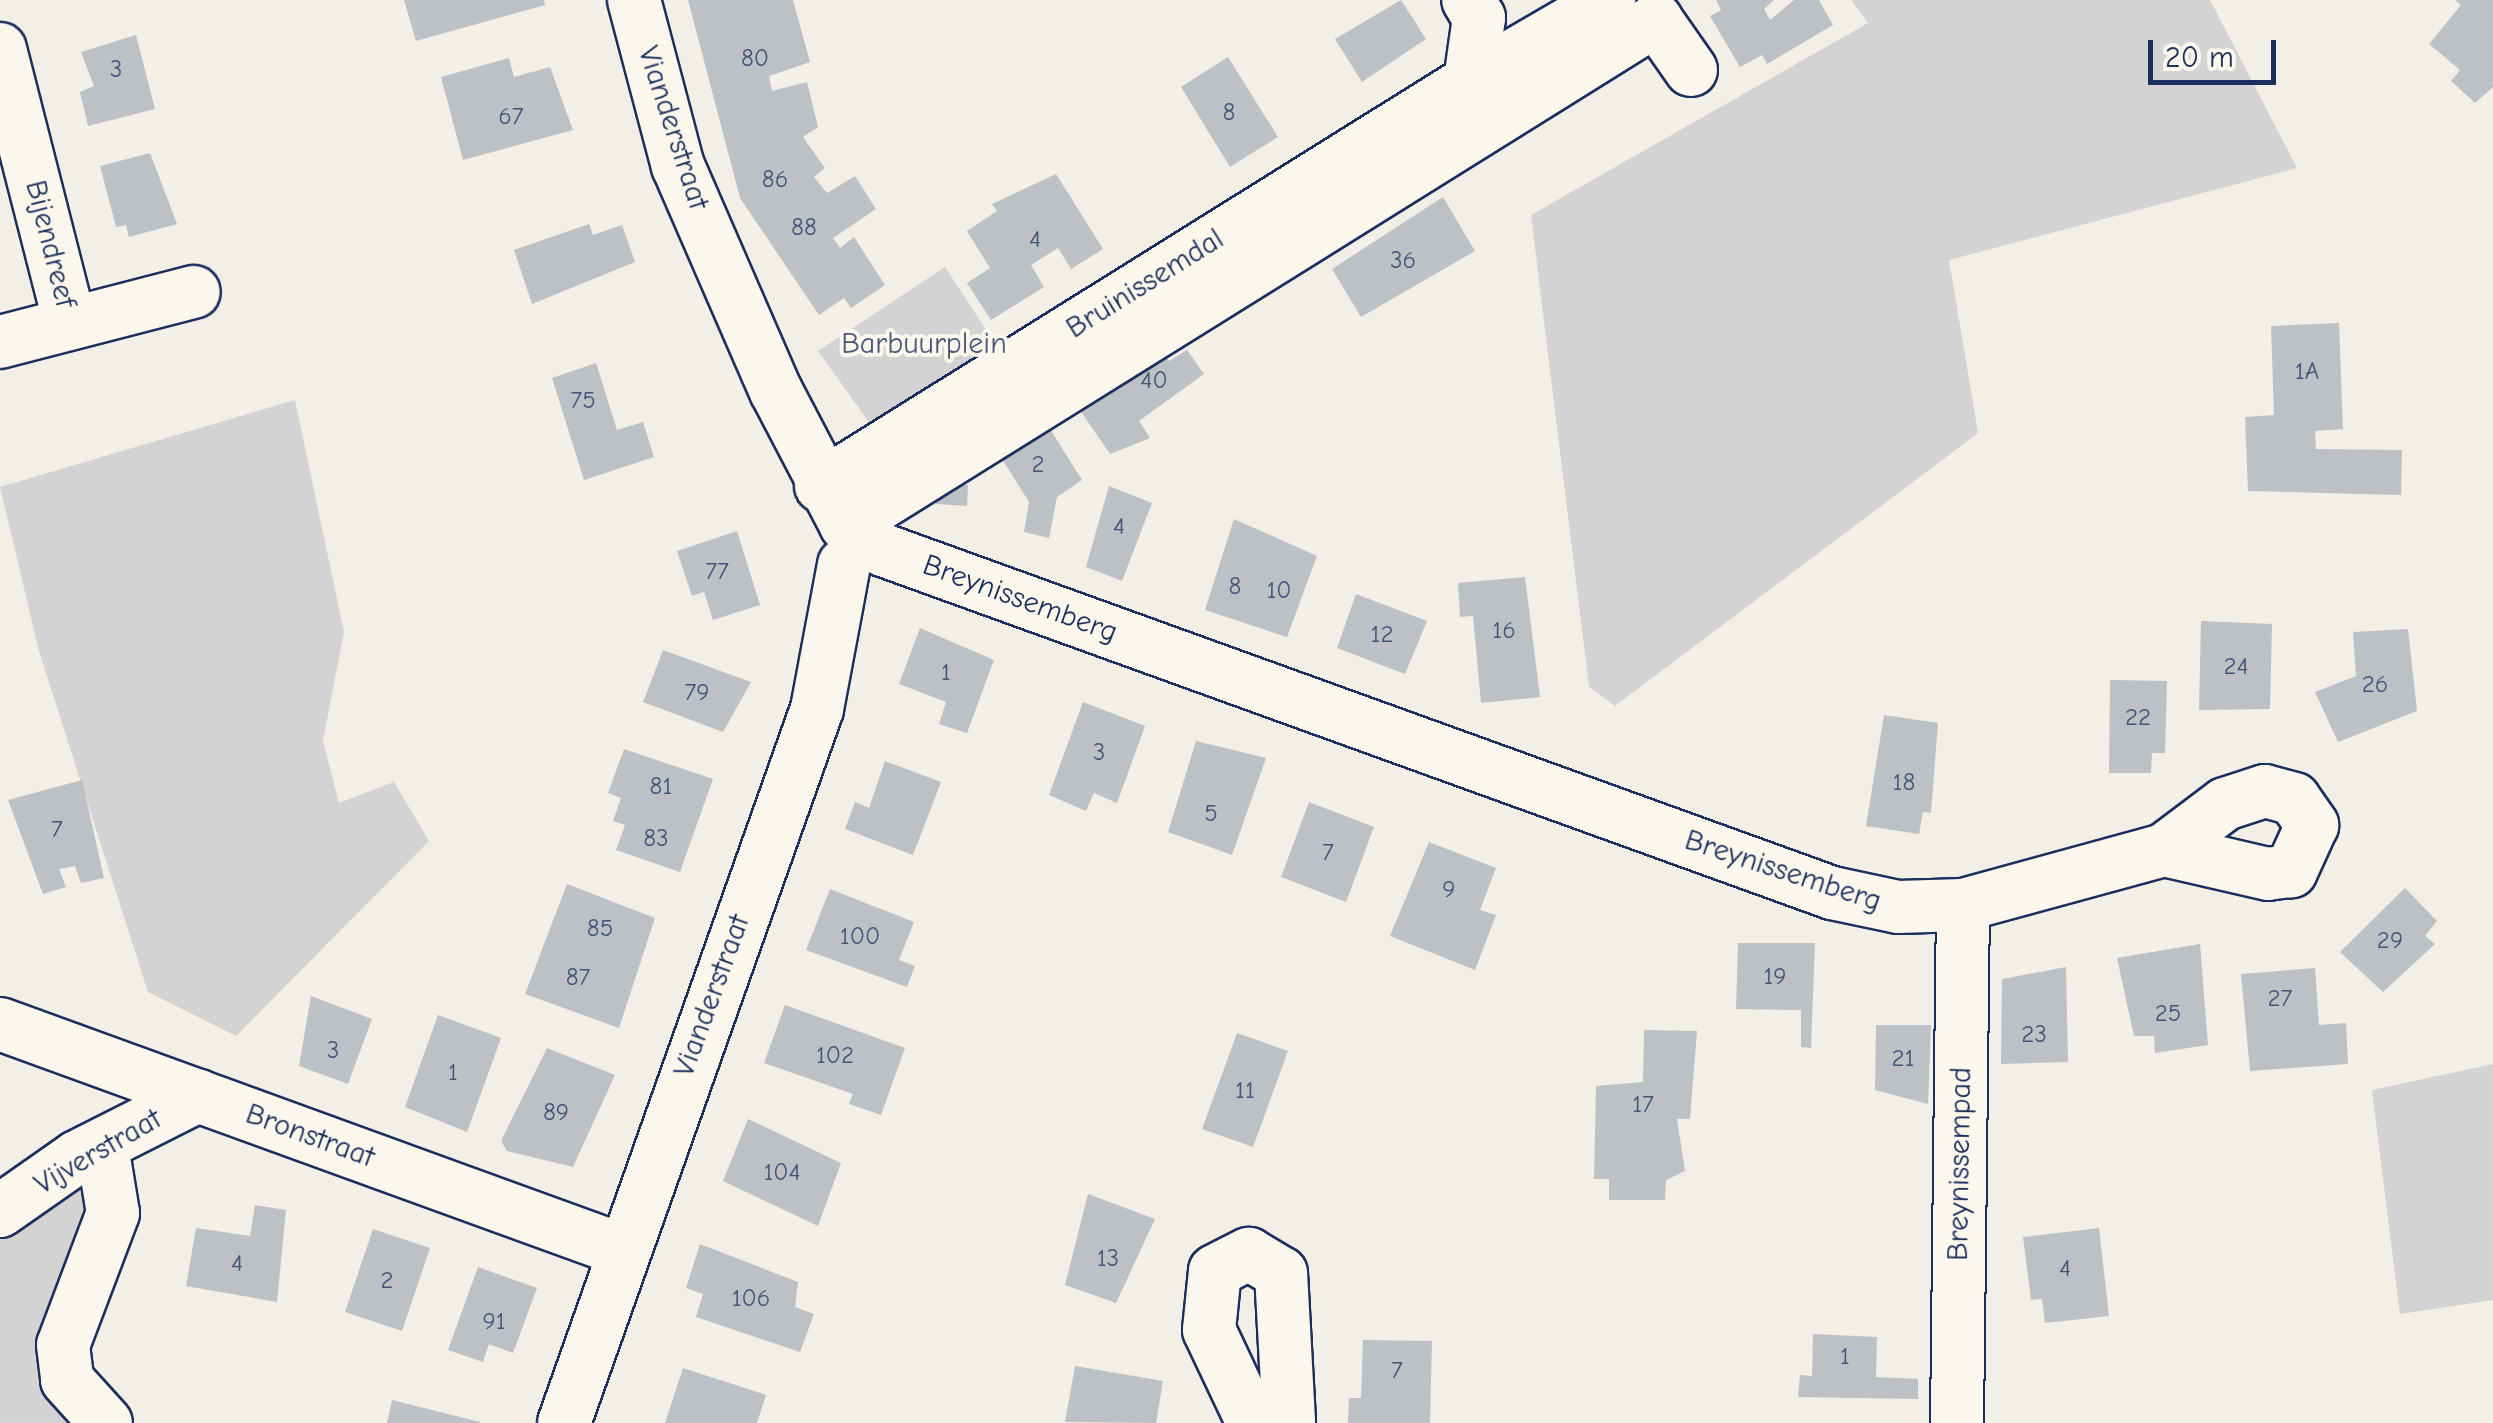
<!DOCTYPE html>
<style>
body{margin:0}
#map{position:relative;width:2493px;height:1423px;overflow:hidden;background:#f2efe6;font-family:"Comic Neue",sans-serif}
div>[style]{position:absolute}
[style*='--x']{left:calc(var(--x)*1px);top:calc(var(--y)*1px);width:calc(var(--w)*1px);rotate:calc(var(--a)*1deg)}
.green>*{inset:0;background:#d2d3d2}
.building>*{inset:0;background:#bdc0c4}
.roads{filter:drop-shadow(2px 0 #1b2f5e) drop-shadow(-2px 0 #1b2f5e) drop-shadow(0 2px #1b2f5e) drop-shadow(0 -2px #1b2f5e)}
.minor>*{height:52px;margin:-26px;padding:0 26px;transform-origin:26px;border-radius:26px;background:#fbf7ec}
span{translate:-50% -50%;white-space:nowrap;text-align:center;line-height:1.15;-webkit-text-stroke:8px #fbf7ec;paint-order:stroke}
.number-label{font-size:25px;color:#445378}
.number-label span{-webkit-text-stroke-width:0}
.street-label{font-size:30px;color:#1b2f5e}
.park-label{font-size:30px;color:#49587b}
.scale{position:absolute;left:2148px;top:40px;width:128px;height:45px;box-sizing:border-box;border:5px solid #1b2f5e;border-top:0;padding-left:12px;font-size:30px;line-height:35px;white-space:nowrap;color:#1b2f5e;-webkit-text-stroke:8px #fbf7ec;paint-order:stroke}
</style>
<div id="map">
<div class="green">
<i style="clip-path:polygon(1851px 0,2210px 0,2297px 168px,1949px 260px,1978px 433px,1615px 706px,1589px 687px,1531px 215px,1868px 23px)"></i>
<i style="clip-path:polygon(945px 267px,1004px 357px,879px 436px,818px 351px)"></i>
<i style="clip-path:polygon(295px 400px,344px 632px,323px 741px,339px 803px,394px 782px,429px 841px,236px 1036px,148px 992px,39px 651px,0 487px)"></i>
<i style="clip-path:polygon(2493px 1064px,2493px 1300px,2400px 1314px,2372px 1090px)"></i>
<i style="clip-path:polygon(89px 1168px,75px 1423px,0 1423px,0 1193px)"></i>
</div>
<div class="building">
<i style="clip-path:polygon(404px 0,544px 0,545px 5px,416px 41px)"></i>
<i style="clip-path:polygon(688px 0,793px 0,810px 62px,769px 76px,772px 91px,807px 82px,818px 127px,803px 137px,825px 168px,814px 177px,827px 193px,855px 176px,876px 209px,833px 238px,840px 248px,854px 237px,885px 285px,851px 308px,844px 298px,819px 315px,740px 198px)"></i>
<i style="clip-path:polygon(1401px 0,1426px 39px,1362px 82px,1335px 39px)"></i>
<i style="clip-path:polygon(1716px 0,1774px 0,1764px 9px,1770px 20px,1794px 0,1819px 0,1833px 25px,1767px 64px,1762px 55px,1740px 67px,1710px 16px,1721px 10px)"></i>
<i style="clip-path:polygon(2455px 0,2493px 0,2493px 87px,2475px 103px,2451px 81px,2460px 70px,2429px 44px,2461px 5px)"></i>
<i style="clip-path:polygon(136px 35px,155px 109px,88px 126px,80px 92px,94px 86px,81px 52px)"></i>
<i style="clip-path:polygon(1228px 57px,1278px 137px,1230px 167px,1181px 87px)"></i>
<i style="clip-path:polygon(509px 58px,514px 77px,550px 67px,573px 130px,463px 160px,441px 77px)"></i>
<i style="clip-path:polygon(150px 153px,177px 224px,129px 237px,126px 225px,116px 227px,100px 166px)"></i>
<i style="clip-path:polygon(1056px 174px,1103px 249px,1071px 269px,1058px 248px,1031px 265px,1044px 287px,991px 320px,967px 283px,990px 268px,967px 231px,997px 211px,992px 204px)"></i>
<i style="clip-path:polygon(1443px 197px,1475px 251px,1361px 317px,1332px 269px)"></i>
<i style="clip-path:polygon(589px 224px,593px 235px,622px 225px,635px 262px,532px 304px,514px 250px)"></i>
<i style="clip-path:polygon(2339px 323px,2343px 429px,2315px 431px,2316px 449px,2402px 450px,2401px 495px,2248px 491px,2245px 417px,2274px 415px,2271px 326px)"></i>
<i style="clip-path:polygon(1156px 344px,1169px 361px,1187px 350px,1204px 374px,1139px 421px,1150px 438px,1110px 454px,1071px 397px)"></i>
<i style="clip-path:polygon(596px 363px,617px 430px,643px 422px,654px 457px,584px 480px,552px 378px)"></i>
<i style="clip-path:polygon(1054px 413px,1061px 423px,1050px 429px,1082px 480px,1057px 497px,1049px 538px,1024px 532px,1029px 502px,995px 448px)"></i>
<i style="clip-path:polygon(968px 485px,967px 506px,936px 504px,936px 486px)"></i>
<i style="clip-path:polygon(1109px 486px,1152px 503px,1122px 581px,1086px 567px)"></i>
<i style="clip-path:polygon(1234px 519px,1317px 556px,1287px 637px,1205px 610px)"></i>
<i style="clip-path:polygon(737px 531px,760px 605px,713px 620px,704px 592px,692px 596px,677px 551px)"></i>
<i style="clip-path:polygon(1525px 577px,1540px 697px,1481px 703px,1473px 616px,1460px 617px,1458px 583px)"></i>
<i style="clip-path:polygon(1356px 594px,1427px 621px,1405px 674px,1337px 648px)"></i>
<i style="clip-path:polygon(2201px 621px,2272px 624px,2270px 709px,2199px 710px)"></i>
<i style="clip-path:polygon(920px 628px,994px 660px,967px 733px,939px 724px,946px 702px,899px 684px)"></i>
<i style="clip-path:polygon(2408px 629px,2417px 711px,2338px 742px,2315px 692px,2356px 676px,2353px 632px)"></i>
<i style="clip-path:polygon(663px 650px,751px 682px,723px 732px,643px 702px)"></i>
<i style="clip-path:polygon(2110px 680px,2167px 681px,2165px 753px,2152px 753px,2151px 773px,2109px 773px)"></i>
<i style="clip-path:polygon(1083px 702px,1145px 726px,1117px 803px,1094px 793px,1086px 811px,1049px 795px)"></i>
<i style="clip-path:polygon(1884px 715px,1938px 723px,1931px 813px,1923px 812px,1919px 834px,1866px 826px)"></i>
<i style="clip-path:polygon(1196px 741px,1266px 758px,1232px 855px,1168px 832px)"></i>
<i style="clip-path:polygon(624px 749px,713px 779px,680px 872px,616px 850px,625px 825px,613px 821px,621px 798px,608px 793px)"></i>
<i style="clip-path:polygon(885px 761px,941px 782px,913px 855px,845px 829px,855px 802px,869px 808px)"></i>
<i style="clip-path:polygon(82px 780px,104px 878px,81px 883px,75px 866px,59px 869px,66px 887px,43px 894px,8px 800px)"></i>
<i style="clip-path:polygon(1309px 802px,1374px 827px,1346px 902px,1281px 877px)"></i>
<i style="clip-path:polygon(1429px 842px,1496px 868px,1480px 910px,1496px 915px,1475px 970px,1390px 936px)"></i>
<i style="clip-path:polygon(567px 884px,655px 918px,619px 1028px,525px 994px)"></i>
<i style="clip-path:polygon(2405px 888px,2437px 921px,2425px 936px,2435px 944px,2383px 992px,2340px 952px)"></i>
<i style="clip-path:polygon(830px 889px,914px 922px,899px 960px,915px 966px,907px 987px,806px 950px)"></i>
<i style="clip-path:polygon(1738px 943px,1815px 943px,1811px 1048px,1801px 1047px,1801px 1010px,1736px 1009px)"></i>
<i style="clip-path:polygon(2200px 944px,2208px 1045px,2155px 1053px,2154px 1036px,2134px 1036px,2117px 958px)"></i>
<i style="clip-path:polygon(2066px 967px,2068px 1062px,2001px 1064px,2002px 979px)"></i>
<i style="clip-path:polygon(2315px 968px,2319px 1025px,2346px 1023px,2348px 1064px,2250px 1071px,2241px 974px)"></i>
<i style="clip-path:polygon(311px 996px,372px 1019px,348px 1084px,299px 1066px)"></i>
<i style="clip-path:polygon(785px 1005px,905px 1048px,881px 1115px,849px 1104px,853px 1094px,764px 1063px)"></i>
<i style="clip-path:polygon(438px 1015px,501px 1038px,467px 1132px,405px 1107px)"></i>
<i style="clip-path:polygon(1876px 1025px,1931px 1025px,1928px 1104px,1875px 1090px)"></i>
<i style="clip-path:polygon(1644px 1030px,1697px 1031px,1690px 1119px,1677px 1119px,1685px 1171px,1666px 1180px,1665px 1200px,1609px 1200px,1609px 1179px,1594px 1179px,1596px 1086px,1643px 1082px)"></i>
<i style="clip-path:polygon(1237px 1033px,1288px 1051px,1253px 1147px,1202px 1129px)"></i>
<i style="clip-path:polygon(547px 1048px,615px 1075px,573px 1167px,507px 1151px,501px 1141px)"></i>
<i style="clip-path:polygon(748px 1119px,841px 1163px,818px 1226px,723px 1181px)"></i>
<i style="clip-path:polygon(1088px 1194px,1155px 1219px,1116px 1303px,1065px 1285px)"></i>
<i style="clip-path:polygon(255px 1205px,286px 1210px,277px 1302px,186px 1286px,196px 1228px,250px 1236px)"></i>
<i style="clip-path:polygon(2099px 1228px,2109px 1316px,2045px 1323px,2042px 1299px,2031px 1300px,2023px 1237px)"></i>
<i style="clip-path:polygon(373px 1229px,430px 1248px,402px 1331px,345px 1312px)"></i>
<i style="clip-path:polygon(700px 1244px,798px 1282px,795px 1307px,814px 1314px,800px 1352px,696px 1317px,703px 1294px,686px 1288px)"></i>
<i style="clip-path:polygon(478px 1267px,537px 1288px,513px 1353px,489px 1344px,483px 1362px,448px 1350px)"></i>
<i style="clip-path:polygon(1813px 1334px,1877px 1337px,1876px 1377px,1918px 1379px,1918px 1399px,1798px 1397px,1800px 1375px,1812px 1376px)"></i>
<i style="clip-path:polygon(1363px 1340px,1432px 1341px,1430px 1423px,1348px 1423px,1349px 1398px,1361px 1398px)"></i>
<i style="clip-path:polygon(1075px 1366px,1163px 1381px,1156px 1423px,1065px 1422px)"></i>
<i style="clip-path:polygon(683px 1368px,766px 1395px,757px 1423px,665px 1423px)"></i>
<i style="clip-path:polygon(392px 1400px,480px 1422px,480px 1423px,387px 1423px)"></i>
</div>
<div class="roads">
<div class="minor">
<i style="--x:634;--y:0;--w:172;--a:75.2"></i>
<i style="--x:678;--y:166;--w:245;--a:66.5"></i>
<i style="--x:776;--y:391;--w:151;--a:62.4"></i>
<i style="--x:846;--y:525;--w:45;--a:34"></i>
<i style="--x:883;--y:550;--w:1009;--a:19.87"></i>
<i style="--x:1832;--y:893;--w:67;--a:12"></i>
<i style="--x:1898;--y:907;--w:65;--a:-1.8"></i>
<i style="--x:1963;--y:905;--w:208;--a:-15.3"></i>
<i style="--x:2164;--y:850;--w:76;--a:-37"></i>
<i style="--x:2225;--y:804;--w:42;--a:-18"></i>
<i style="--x:2265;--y:791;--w:30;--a:15"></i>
<i style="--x:2294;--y:799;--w:32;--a:55"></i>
<i style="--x:2312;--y:825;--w:51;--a:114.5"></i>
<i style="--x:2291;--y:871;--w:23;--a:173"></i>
<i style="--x:2268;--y:874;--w:107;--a:-167"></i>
<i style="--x:0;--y:49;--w:283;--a:75.7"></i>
<i style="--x:1470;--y:81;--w:161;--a:-30.2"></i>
<i style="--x:0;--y:342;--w:200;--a:-14.5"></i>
<i style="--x:821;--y:486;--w:765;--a:-31.97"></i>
<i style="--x:1470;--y:81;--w:64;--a:-81.9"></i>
<i style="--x:1479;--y:18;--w:21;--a:-121"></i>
<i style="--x:846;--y:525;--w:955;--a:-31.94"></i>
<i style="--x:1656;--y:20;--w:61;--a:55"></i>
<i style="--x:0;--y:1024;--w:659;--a:19.98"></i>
<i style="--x:102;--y:1146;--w:68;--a:80.7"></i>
<i style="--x:113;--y:1213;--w:141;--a:110.7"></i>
<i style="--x:63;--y:1345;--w:35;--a:83"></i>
<i style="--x:67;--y:1380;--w:58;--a:47.8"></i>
<i style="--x:0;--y:1211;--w:94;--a:-35"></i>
<i style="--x:77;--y:1157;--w:136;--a:-26.8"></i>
<i style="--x:564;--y:1423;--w:757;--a:-70.49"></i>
<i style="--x:817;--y:709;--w:147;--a:-79.4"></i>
<i style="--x:1253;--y:1423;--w:103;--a:-115.3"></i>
<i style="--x:1209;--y:1330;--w:59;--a:-84.2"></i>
<i style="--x:1215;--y:1271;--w:38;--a:-27"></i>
<i style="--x:1249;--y:1254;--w:37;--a:31"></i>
<i style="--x:1281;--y:1273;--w:150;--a:86.9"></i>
<i style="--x:1957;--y:1423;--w:518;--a:-89.34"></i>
</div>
</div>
<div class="number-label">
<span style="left:755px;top:58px">80</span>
<span style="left:116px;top:69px">3</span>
<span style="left:1229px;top:112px">8</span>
<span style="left:511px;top:116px">67</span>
<span style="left:775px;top:179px">86</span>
<span style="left:804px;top:227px">88</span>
<span style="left:1035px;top:239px">4</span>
<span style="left:1403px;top:260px">36</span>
<span style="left:2307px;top:371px">1A</span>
<span style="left:1154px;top:380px">40</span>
<span style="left:583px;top:400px">75</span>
<span style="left:1038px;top:464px">2</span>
<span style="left:1119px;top:526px">4</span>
<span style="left:717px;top:571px">77</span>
<span style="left:1235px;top:586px">8</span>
<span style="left:1279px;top:590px">10</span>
<span style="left:1504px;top:630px">16</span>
<span style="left:1382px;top:634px">12</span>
<span style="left:2236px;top:666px">24</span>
<span style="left:946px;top:672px">1</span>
<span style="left:2375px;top:684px">26</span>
<span style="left:697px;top:692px">79</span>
<span style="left:2138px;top:717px">22</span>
<span style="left:1099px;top:752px">3</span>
<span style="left:1904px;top:782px">18</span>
<span style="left:661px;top:786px">81</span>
<span style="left:1211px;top:813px">5</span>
<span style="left:57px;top:829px">7</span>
<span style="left:656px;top:838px">83</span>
<span style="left:1328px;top:852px">7</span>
<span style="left:1449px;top:889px">9</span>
<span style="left:600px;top:928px">85</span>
<span style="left:860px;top:936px">100</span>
<span style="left:2390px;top:940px">29</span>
<span style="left:1775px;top:976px">19</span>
<span style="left:578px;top:977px">87</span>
<span style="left:2280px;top:998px">27</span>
<span style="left:2168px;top:1013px">25</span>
<span style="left:2034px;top:1034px">23</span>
<span style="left:333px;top:1050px">3</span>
<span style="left:835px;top:1055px">102</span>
<span style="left:1903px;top:1058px">21</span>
<span style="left:453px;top:1072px">1</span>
<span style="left:1245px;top:1090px">11</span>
<span style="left:1643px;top:1104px">17</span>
<span style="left:556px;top:1112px">89</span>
<span style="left:782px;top:1172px">104</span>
<span style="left:1108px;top:1258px">13</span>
<span style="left:237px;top:1263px">4</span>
<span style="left:2065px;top:1268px">4</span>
<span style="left:387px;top:1280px">2</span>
<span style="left:751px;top:1298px">106</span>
<span style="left:494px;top:1321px">91</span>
<span style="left:1845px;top:1356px">1</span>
<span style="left:1397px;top:1370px">7</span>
</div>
<div class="street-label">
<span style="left:673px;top:128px;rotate:72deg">Vianderstraat</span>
<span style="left:50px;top:244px;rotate:76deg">Bijendreef</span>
<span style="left:1145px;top:284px;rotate:-32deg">Bruinissemdal</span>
<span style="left:1020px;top:599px;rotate:20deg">Breynissemberg</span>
<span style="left:1783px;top:871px;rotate:18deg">Breynissemberg</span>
<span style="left:712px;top:996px;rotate:-70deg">Vianderstraat</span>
<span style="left:310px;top:1136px;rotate:20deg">Bronstraat</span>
<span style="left:98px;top:1152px;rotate:-30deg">Vijverstraat</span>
<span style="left:1960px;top:1164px;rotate:-89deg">Breynissempad</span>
</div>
<div class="park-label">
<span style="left:924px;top:344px">Barbuurplein</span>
</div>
<div class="scale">20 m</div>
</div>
